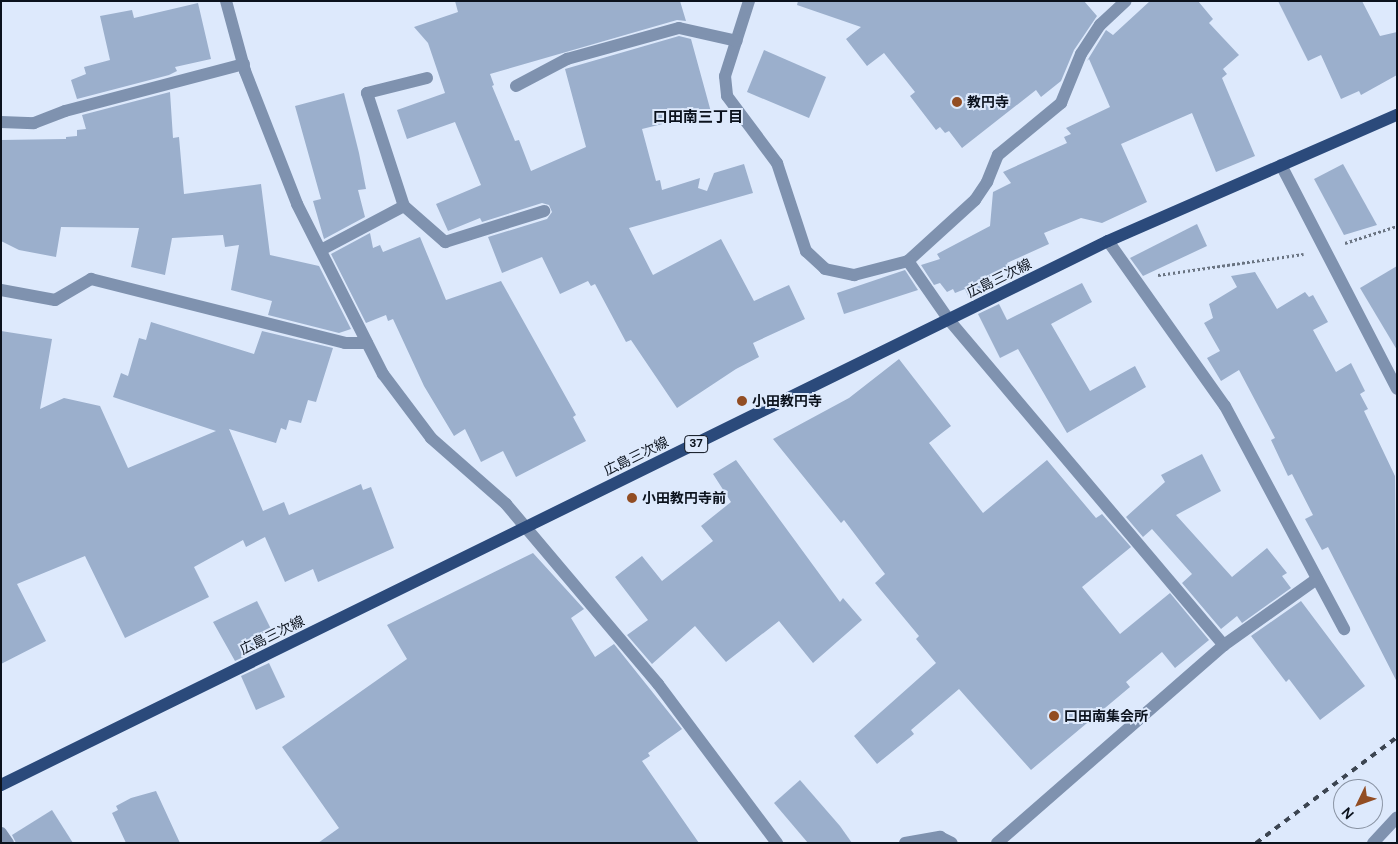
<!DOCTYPE html>
<meta charset="utf-8">
<style>
body{margin:0}
#map{position:relative;width:1398px;height:844px;overflow:hidden;background:#dde9fc;font-family:"DM Sans","Noto Sans JP",sans-serif}
div>[style]{position:absolute}
[style*='--x']{left:calc(var(--x)*1px);top:calc(var(--y)*1px);width:calc(var(--w)*1px);rotate:calc(var(--a)*1deg)}
.building>*{inset:0;background:#9bafcc}
.path>*{height:3px;margin-top:-1.5px;transform-origin:0;background:repeating-linear-gradient(90deg,#6a7482 0 2.5px,transparent 0 5px)}
.minor>*{height:12px;margin:-6px;padding:0 6px;transform-origin:6px;border-radius:6px;background:#7f92af}
.major>*{height:12px;margin:-6px;padding:0 6px;transform-origin:6px;border-radius:6px;background:#2b4a7b}
.rail>*{height:4px;margin-top:-2px;transform-origin:0;background:repeating-linear-gradient(90deg,#3c4551 0 6px,transparent 0 12px)}
.dots>*{width:14px;height:14px;translate:-50% -50%;box-sizing:border-box;border:2px solid #dde9fc;border-radius:50%}
span{translate:-50% -50%;white-space:nowrap;text-align:center;line-height:1.15;-webkit-text-stroke:4px #dde9fc;paint-order:stroke}
.shield-label span{padding:1px 4px;background:#dde9fc;border:1px solid;border-radius:4px;-webkit-text-stroke-width:0}
.shield-label{font-size:12px;color:#0b121d;font-weight:700}
.poi-label{font-size:14px;color:#0b121d;font-weight:700}
.left{translate:0 -50%;text-align:left}
.street-label{font-size:14px;color:#0b121d}
.neighbourhood-label{font-size:15px;color:#0b121d;font-weight:700}
.frame{position:absolute;inset:0;border:2px solid #0b121d;pointer-events:none}
.north{position:absolute;left:1333px;top:779px;width:50px;height:50px;box-sizing:border-box;background:#dde9fc;border:1px solid #8993a3;border-radius:50%;rotate:228deg;font-size:14px;font-weight:700;line-height:20px;text-align:center;color:#0b121d}
.north::after{content:'';display:block;margin:auto;width:18px;height:22px;background:#924d23;clip-path:polygon(50% 0,100% 100%,50% 72%,0 100%)}
</style>
<div id="map">
<div class="building">
<i style="clip-path:polygon(455px 1px,680px 1px,686px 21px,677px 20px,490px 74px,494px 85px,492px 86px,515px 141px,519px 140px,531px 171px,586px 147px,565px 69px,679px 36px,691px 39px,711px 112px,642px 129px,656px 181px,660px 180px,662px 190px,700px 178px,698px 188px,707px 191px,714px 173px,744px 164px,753px 193px,629px 228px,653px 275px,721px 239px,754px 301px,789px 285px,805px 319px,753px 343px,759px 357px,736px 369px,677px 408px,631px 340px,626px 342px,595px 284px,591px 286px,588px 281px,560px 294px,542px 257px,502px 273px,488px 237px,547px 219px,552px 212px,549px 205px,542px 203px,482px 222px,480px 218px,448px 231px,436px 204px,481px 185px,455px 122px,407px 139px,397px 110px,445px 93px,428px 43px,414px 27px,458px 12px)"></i>
<i style="clip-path:polygon(798px 1px,1084px 1px,1097px 16px,1074px 50px,1061px 81px,1041px 97px,1036px 90px,962px 148px,949px 131px,945px 133px,940px 127px,936px 130px,910px 96px,915px 92px,884px 53px,867px 66px,846px 39px,861px 27px,797px 5px)"></i>
<i style="clip-path:polygon(1150px 1px,1198px 1px,1213px 19px,1209px 23px,1239px 55px,1223px 69px,1227px 74px,1222px 78px,1255px 156px,1216px 172px,1192px 113px,1121px 144px,1147px 202px,1102px 223px,1081px 218px,1044px 233px,1049px 244px,1007px 263px,1009px 267px,986px 279px,991px 289px,970px 300px,965px 289px,955px 293px,953px 289px,947px 292px,940px 283px,934px 285px,921px 265px,940px 259px,937px 254px,990px 226px,993px 192px,1011px 183px,1003px 172px,1067px 143px,1064px 137px,1071px 134px,1066px 128px,1110px 107px,1089px 59px,1087px 61px,1106px 30px,1113px 35px)"></i>
<i style="clip-path:polygon(1278px 1px,1362px 1px,1380px 36px,1397px 32px,1397px 75px,1361px 95px,1359px 91px,1341px 99px,1321px 55px,1308px 61px)"></i>
<i style="clip-path:polygon(198px 3px,211px 59px,175px 67px,177px 71px,169px 75px,77px 99px,71px 80px,86px 74px,84px 67px,110px 60px,100px 16px,132px 10px,134px 18px)"></i>
<i style="clip-path:polygon(764px 50px,826px 77px,809px 118px,747px 92px)"></i>
<i style="clip-path:polygon(170px 92px,173px 138px,179px 137px,184px 194px,261px 184px,270px 255px,319px 266px,351px 329px,339px 333px,268px 315px,272px 301px,231px 290px,239px 245px,225px 247px,223px 235px,172px 238px,165px 275px,131px 267px,139px 228px,61px 227px,56px 257px,19px 250px,1px 241px,1px 140px,66px 139px,66px 137px,77px 136px,77px 130px,86px 129px,82px 115px)"></i>
<i style="clip-path:polygon(344px 93px,359px 153px,366px 189px,358px 190px,365px 217px,324px 239px,313px 201px,321px 199px,295px 106px)"></i>
<i style="clip-path:polygon(1343px 164px,1377px 225px,1344px 235px,1314px 179px)"></i>
<i style="clip-path:polygon(1197px 224px,1207px 246px,1143px 276px,1130px 258px)"></i>
<i style="clip-path:polygon(370px 233px,373px 248px,380px 245px,383px 252px,420px 237px,446px 300px,501px 281px,576px 415px,573px 417px,586px 441px,516px 477px,503px 451px,481px 462px,465px 429px,454px 436px,424px 386px,393px 319px,388px 321px,386px 315px,366px 323px,331px 254px)"></i>
<i style="clip-path:polygon(1397px 266px,1397px 350px,1360px 288px)"></i>
<i style="clip-path:polygon(905px 270px,918px 290px,844px 314px,837px 293px)"></i>
<i style="clip-path:polygon(1255px 272px,1277px 309px,1305px 292px,1309px 297px,1313px 295px,1328px 322px,1313px 330px,1336px 372px,1351px 363px,1365px 391px,1360px 394px,1368px 409px,1364px 411px,1395px 476px,1397px 682px,1328px 547px,1322px 550px,1305px 519px,1313px 515px,1292px 474px,1288px 476px,1271px 440px,1275px 438px,1239px 370px,1221px 381px,1207px 358px,1220px 351px,1204px 323px,1213px 318px,1209px 304px,1237px 287px,1231px 276px)"></i>
<i style="clip-path:polygon(1082px 283px,1092px 302px,1051px 324px,1090px 391px,1135px 366px,1146px 387px,1067px 433px,1018px 349px,1000px 358px,978px 314px,999px 304px,1007px 320px)"></i>
<i style="clip-path:polygon(151px 322px,254px 354px,262px 331px,333px 348px,316px 402px,308px 400px,301px 423px,289px 420px,286px 430px,281px 428px,276px 443px,229px 429px,263px 511px,284px 502px,289px 515px,361px 484px,363px 490px,371px 487px,394px 548px,318px 582px,313px 569px,285px 582px,265px 537px,246px 547px,243px 540px,194px 567px,209px 597px,125px 638px,85px 556px,17px 584px,46px 641px,1px 664px,1px 331px,52px 339px,40px 409px,64px 398px,100px 406px,128px 468px,216px 431px,113px 397px,121px 373px,128px 376px,139px 338px,146px 340px)"></i>
<i style="clip-path:polygon(899px 359px,951px 426px,929px 443px,983px 513px,1047px 460px,1096px 518px,1102px 514px,1131px 547px,1082px 587px,1120px 634px,1170px 593px,1209px 640px,1175px 668px,1162px 652px,1126px 682px,1130px 687px,1031px 770px,959px 689px,911px 730px,914px 734px,877px 764px,854px 736px,936px 663px,916px 639px,919px 636px,875px 583px,885px 574px,844px 520px,841px 523px,773px 439px,849px 398px)"></i>
<i style="clip-path:polygon(1202px 454px,1221px 491px,1176px 515px,1232px 577px,1267px 548px,1287px 573px,1282px 576px,1291px 588px,1242px 623px,1237px 616px,1221px 629px,1182px 583px,1192px 574px,1152px 529px,1143px 537px,1126px 517px,1165px 482px,1161px 475px)"></i>
<i style="clip-path:polygon(736px 460px,840px 602px,843px 598px,862px 620px,813px 663px,779px 621px,726px 662px,695px 626px,652px 664px,627px 635px,648px 620px,615px 577px,642px 556px,662px 581px,713px 541px,701px 526px,731px 502px,713px 474px)"></i>
<i style="clip-path:polygon(533px 553px,584px 609px,571px 618px,595px 657px,614px 644px,682px 729px,648px 753px,650px 756px,642px 761px,699px 843px,318px 843px,339px 828px,282px 747px,407px 659px,387px 625px)"></i>
<i style="clip-path:polygon(257px 601px,271px 629px,256px 636px,262px 648px,235px 661px,213px 622px)"></i>
<i style="clip-path:polygon(1301px 601px,1365px 686px,1320px 720px,1289px 679px,1286px 682px,1251px 636px)"></i>
<i style="clip-path:polygon(269px 663px,285px 697px,256px 710px,241px 676px)"></i>
<i style="clip-path:polygon(800px 780px,840px 826px,852px 843px,808px 843px,774px 803px)"></i>
<i style="clip-path:polygon(156px 791px,180px 843px,126px 843px,112px 813px,118px 810px,116px 806px,131px 798px)"></i>
<i style="clip-path:polygon(52px 810px,73px 843px,16px 843px,12px 835px)"></i>
</div>
<div class="path">
<i style="--x:1345;--y:243;--w:55;--a:-18.1"></i>
<i style="--x:1158;--y:275;--w:147;--a:-8.2"></i>
</div>
<div class="minor">
<i style="--x:226;--y:1;--w:73;--a:74.8"></i>
<i style="--x:245;--y:71;--w:143;--a:68.6"></i>
<i style="--x:297;--y:204;--w:191;--a:63.2"></i>
<i style="--x:383;--y:374;--w:80;--a:53.1"></i>
<i style="--x:431;--y:438;--w:100;--a:41.3"></i>
<i style="--x:506;--y:504;--w:236;--a:49.8"></i>
<i style="--x:658;--y:684;--w:199;--a:53.2"></i>
<i style="--x:749;--y:1;--w:79;--a:107.7"></i>
<i style="--x:725;--y:76;--w:20;--a:84"></i>
<i style="--x:727;--y:96;--w:84;--a:53.3"></i>
<i style="--x:777;--y:163;--w:93;--a:71.8"></i>
<i style="--x:806;--y:251;--w:26;--a:43"></i>
<i style="--x:825;--y:269;--w:30;--a:12"></i>
<i style="--x:854;--y:275;--w:56;--a:-14.5"></i>
<i style="--x:908;--y:261;--w:91;--a:-42.3"></i>
<i style="--x:975;--y:200;--w:22;--a:-56"></i>
<i style="--x:987;--y:182;--w:29;--a:-68"></i>
<i style="--x:998;--y:155;--w:82;--a:-39.5"></i>
<i style="--x:1061;--y:103;--w:53;--a:-67.8"></i>
<i style="--x:1081;--y:54;--w:35;--a:-57"></i>
<i style="--x:1100;--y:25;--w:35;--a:-43"></i>
<i style="--x:427;--y:78;--w:62;--a:166"></i>
<i style="--x:367;--y:93;--w:119;--a:71.9"></i>
<i style="--x:404;--y:206;--w:55;--a:41.3"></i>
<i style="--x:445;--y:242;--w:104;--a:-17.4"></i>
<i style="--x:516;--y:86;--w:58;--a:-27.9"></i>
<i style="--x:567;--y:59;--w:116;--a:-15.5"></i>
<i style="--x:679;--y:28;--w:59;--a:12.6"></i>
<i style="--x:1;--y:122;--w:33;--a:2"></i>
<i style="--x:34;--y:123;--w:33;--a:-21"></i>
<i style="--x:65;--y:111;--w:185;--a:-14.7"></i>
<i style="--x:1281;--y:165;--w:252;--a:62.6"></i>
<i style="--x:1108;--y:241;--w:202;--a:54.7"></i>
<i style="--x:1225;--y:406;--w:253;--a:61.9"></i>
<i style="--x:321;--y:250;--w:94;--a:-27.9"></i>
<i style="--x:908;--y:261;--w:72;--a:55.2"></i>
<i style="--x:949;--y:320;--w:426;--a:49.8"></i>
<i style="--x:1;--y:290;--w:55;--a:10.5"></i>
<i style="--x:55;--y:300;--w:42;--a:-30.3"></i>
<i style="--x:91;--y:279;--w:262;--a:14.1"></i>
<i style="--x:345;--y:343;--w:22;--a:0"></i>
<i style="--x:1;--y:833;--w:12;--a:55"></i>
<i style="--x:905;--y:843;--w:36;--a:-10"></i>
<i style="--x:940;--y:837;--w:13;--a:27"></i>
<i style="--x:997;--y:843;--w:301;--a:-41.1"></i>
<i style="--x:1224;--y:645;--w:114;--a:-35.4"></i>
<i style="--x:1373;--y:843;--w:35;--a:-47"></i>
</div>
<div class="major">
<i style="--x:1;--y:785;--w:1233;--a:-26.17"></i>
<i style="--x:1108;--y:241;--w:315;--a:-23.6"></i>
</div>
<div class="rail">
<i style="--x:1256;--y:843;--w:176;--a:-36.9"></i>
</div>
<div class="dots">
<i style="left:957px;top:102px;background:#924d23"></i>
<i style="left:742px;top:401px;background:#924d23"></i>
<i style="left:632px;top:498px;background:#924d23"></i>
<i style="left:1054px;top:716px;background:#924d23"></i>
</div>
<div class="shield-label">
<span style="left:696px;top:444px">37</span>
</div>
<div class="poi-label">
<span class="left" style="left:967px;top:102px">教円寺</span>
<span class="left" style="left:752px;top:401px">小田教円寺</span>
<span class="left" style="left:642px;top:498px">小田教円寺前</span>
<span class="left" style="left:1064px;top:716px">口田南集会所</span>
</div>
<div class="street-label">
<span style="left:999px;top:278px;rotate:-26deg">広島三次線</span>
<span style="left:636px;top:456px;rotate:-26deg">広島三次線</span>
<span style="left:272px;top:635px;rotate:-26deg">広島三次線</span>
</div>
<div class="neighbourhood-label">
<span style="left:698px;top:118px">口田南三丁目</span>
</div>
<div class="frame"></div>
<div class="north">N</div>
</div>
